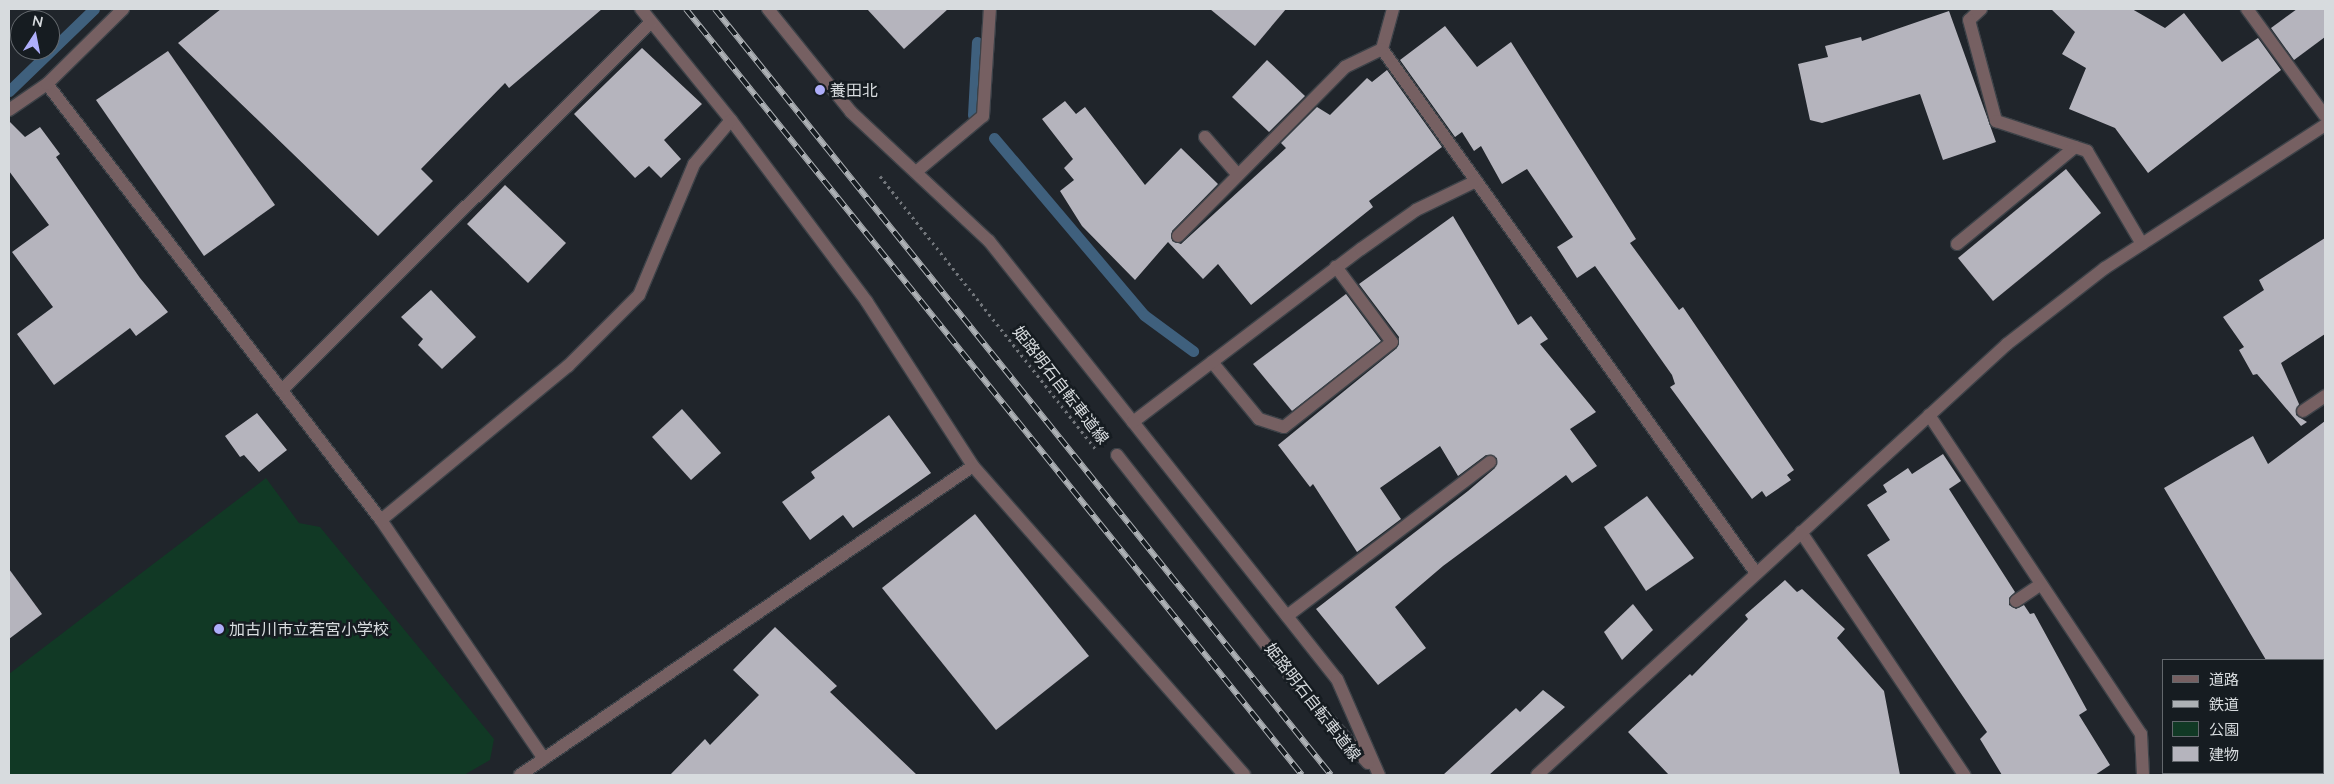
<!DOCTYPE html>
<meta charset="utf-8">
<style>
body{margin:0}
#map{position:relative;width:2334px;height:784px;overflow:hidden;background:#20252b;font-family:Lato,"Noto Sans JP",sans-serif}
div>[style]{position:absolute}
[style*='--x']{left:calc(var(--x)*1px);top:calc(var(--y)*1px);width:calc(var(--w)*1px);rotate:calc(var(--a)*1deg)}
.green>*{inset:0;background:#113925}
.stream>*{height:11px;margin:-5.5px;padding:0 5.5px;transform-origin:5.5px;border-radius:5.5px;background:#3f607d}
.building>*{inset:0;background:#b5b4bd}
.path>*{height:3px;margin-top:-1.5px;transform-origin:0;background:repeating-linear-gradient(90deg,#72767b 0 2.5px,transparent 0 6.5px)}
.roads{filter:drop-shadow(1px 0 #3d4248) drop-shadow(-1px 0 #3d4248) drop-shadow(0 1px #3d4248) drop-shadow(0 -1px #3d4248)}
.minor>*{height:12px;margin:-6px;padding:0 6px;transform-origin:6px;border-radius:6px;background:#766062}
.rail>*{height:5.5px;margin-top:-2.75px;transform-origin:0;background:repeating-linear-gradient(90deg,#161c21 0 11px,#adb1b5 0 22px);box-sizing:border-box;border-block:1px solid #adb1b5}
.dots>*{width:14px;height:14px;translate:-50% -50%;box-sizing:border-box;border:2px solid #161c21;border-radius:50%}
span{translate:-50% -50%;white-space:nowrap;text-align:center;line-height:1.15;-webkit-text-stroke:5px #161c21;paint-order:stroke}
.poi-label{font-size:16px;color:#d7dbde}
.left{translate:0 -50%;text-align:left}
.street-label{font-size:16px;color:#d7dbde}
.frame{position:absolute;inset:0;border:10px solid #d7dbde;pointer-events:none}
.legend{position:absolute;left:2162px;top:659px;width:162px;height:115px;box-sizing:border-box;background:#161c21;border:1px solid #63686d;margin:0;padding:6px 9px;list-style:none;font-size:15px;color:#d7dbde}
.legend li{display:flex;align-items:center;gap:10px;height:25px}
.legend b{width:25px;border:1px solid #63686d}
.north{position:absolute;left:10px;top:10px;width:50px;height:50px;box-sizing:border-box;background:#161c21;border:1px solid #63686d;border-radius:50%;rotate:11deg;font-size:14px;font-weight:700;line-height:20px;text-align:center;color:#d7dbde}
.north::after{content:'';display:block;margin:auto;width:18px;height:22px;background:#aeaefa;clip-path:polygon(50% 0,100% 100%,50% 72%,0 100%)}
</style>
<div id="map">
<div class="green">
<i style="clip-path:polygon(266px 478px,299px 523px,320px 527px,494px 739px,490px 760px,464px 775px,9px 775px,9px 674px)"></i>
</div>
<div class="stream">
<i style="--x:9;--y:91;--w:118;--a:-44"></i>
<i style="--x:973;--y:115;--w:73;--a:-86.9"></i>
<i style="--x:994;--y:138;--w:232;--a:49.7"></i>
<i style="--x:1144;--y:315;--w:61;--a:36.3"></i>
</div>
<div class="building">
<i style="clip-path:polygon(221px 9px,602px 9px,509px 88px,505px 83px,421px 169px,433px 181px,378px 236px,178px 43px)"></i>
<i style="clip-path:polygon(867px 9px,948px 9px,904px 49px)"></i>
<i style="clip-path:polygon(1210px 9px,1286px 9px,1255px 46px)"></i>
<i style="clip-path:polygon(2051px 9px,2132px 9px,2165px 28px,2184px 13px,2222px 62px,2258px 38px,2281px 70px,2148px 173px,2115px 128px,2069px 109px,2086px 68px,2062px 54px,2075px 32px)"></i>
<i style="clip-path:polygon(2297px 9px,2325px 9px,2325px 37px,2294px 60px,2271px 28px)"></i>
<i style="clip-path:polygon(1949px 11px,1996px 142px,1943px 160px,1920px 94px,1822px 123px,1810px 120px,1798px 64px,1828px 57px,1825px 46px,1861px 37px,1862px 41px)"></i>
<i style="clip-path:polygon(1445px 26px,1477px 67px,1511px 42px,1636px 239px,1630px 243px,1679px 310px,1683px 307px,1794px 470px,1787px 475px,1791px 480px,1766px 497px,1762px 491px,1752px 499px,1670px 387px,1675px 384px,1672px 375px,1595px 266px,1577px 278px,1557px 247px,1573px 237px,1527px 169px,1502px 184px,1481px 146px,1474px 151px,1462px 132px,1455px 137px,1400px 60px)"></i>
<i style="clip-path:polygon(642px 48px,702px 104px,664px 140px,681px 159px,661px 178px,649px 166px,635px 178px,574px 114px)"></i>
<i style="clip-path:polygon(168px 51px,275px 205px,204px 256px,96px 100px)"></i>
<i style="clip-path:polygon(1267px 60px,1305px 96px,1269px 132px,1232px 97px)"></i>
<i style="clip-path:polygon(1387px 70px,1442px 147px,1369px 201px,1373px 207px,1251px 305px,1218px 264px,1203px 279px,1168px 242px,1135px 280px,1082px 226px,1060px 191px,1074px 180px,1064px 168px,1073px 159px,1042px 119px,1065px 101px,1076px 114px,1085px 107px,1145px 185px,1181px 148px,1218px 184px,1172px 231px,1172px 241px,1181px 244px,1286px 148px,1281px 143px,1317px 107px,1330px 115px,1367px 78px,1372px 82px)"></i>
<i style="clip-path:polygon(9px 121px,25px 137px,40px 127px,60px 154px,56px 157px,140px 278px,168px 312px,136px 336px,130px 328px,54px 385px,17px 334px,53px 307px,12px 252px,49px 225px,9px 171px)"></i>
<i style="clip-path:polygon(2066px 169px,2101px 213px,1993px 301px,1958px 258px)"></i>
<i style="clip-path:polygon(505px 185px,566px 243px,528px 283px,467px 224px)"></i>
<i style="clip-path:polygon(1453px 216px,1518px 325px,1531px 316px,1548px 339px,1540px 344px,1596px 412px,1570px 429px,1597px 466px,1572px 483px,1566px 475px,1443px 566px,1395px 607px,1426px 648px,1378px 685px,1316px 609px,1468px 491px,1495px 468px,1497px 458px,1486px 455px,1458px 476px,1440px 446px,1380px 488px,1401px 519px,1357px 552px,1313px 484px,1310px 487px,1278px 445px,1397px 348px,1399px 337px,1359px 284px)"></i>
<i style="clip-path:polygon(2325px 238px,2325px 334px,2281px 363px,2299px 404px,2296px 415px,2307px 422px,2301px 426px,2257px 374px,2253px 375px,2239px 350px,2244px 347px,2223px 317px,2264px 290px,2259px 280px)"></i>
<i style="clip-path:polygon(431px 290px,476px 337px,442px 369px,418px 345px,423px 339px,401px 317px)"></i>
<i style="clip-path:polygon(1346px 294px,1381px 341px,1292px 411px,1253px 364px)"></i>
<i style="clip-path:polygon(682px 409px,721px 453px,691px 480px,652px 437px)"></i>
<i style="clip-path:polygon(257px 413px,287px 450px,259px 472px,244px 455px,240px 457px,225px 436px)"></i>
<i style="clip-path:polygon(889px 415px,931px 473px,853px 528px,843px 515px,810px 540px,782px 502px,815px 478px,811px 472px)"></i>
<i style="clip-path:polygon(2325px 421px,2325px 660px,2266px 660px,2164px 488px,2253px 436px,2268px 464px)"></i>
<i style="clip-path:polygon(1943px 454px,1961px 481px,1949px 489px,2015px 592px,2009px 598px,2009px 605px,2016px 609px,2024px 605px,2030px 614px,2034px 613px,2087px 710px,2079px 715px,2110px 765px,2095px 775px,2002px 775px,1980px 739px,1987px 732px,1867px 555px,1890px 540px,1867px 505px,1887px 492px,1883px 485px,1908px 468px,1912px 474px)"></i>
<i style="clip-path:polygon(1647px 496px,1694px 558px,1646px 591px,1604px 527px)"></i>
<i style="clip-path:polygon(975px 514px,1089px 656px,996px 730px,882px 588px)"></i>
<i style="clip-path:polygon(9px 569px,42px 614px,9px 639px)"></i>
<i style="clip-path:polygon(1785px 580px,1797px 592px,1802px 589px,1845px 629px,1837px 638px,1884px 691px,1900px 775px,1669px 775px,1628px 732px,1690px 674px,1692px 676px,1748px 619px,1745px 615px)"></i>
<i style="clip-path:polygon(1633px 604px,1653px 630px,1622px 660px,1604px 632px)"></i>
<i style="clip-path:polygon(775px 627px,837px 686px,830px 692px,917px 775px,670px 775px,705px 739px,710px 745px,759px 695px,733px 670px)"></i>
<i style="clip-path:polygon(1543px 690px,1565px 707px,1489px 775px,1443px 775px,1516px 708px,1520px 712px)"></i>
</div>
<div class="path">
<i style="--x:880;--y:176;--w:347;--a:51.7"></i>
</div>
<div class="roads">
<div class="minor">
<i style="--x:641;--y:9;--w:143;--a:51"></i>
<i style="--x:731;--y:120;--w:227;--a:53.2"></i>
<i style="--x:867;--y:302;--w:195;--a:57.1"></i>
<i style="--x:973;--y:466;--w:411;--a:48.7"></i>
<i style="--x:768;--y:9;--w:132;--a:51.1"></i>
<i style="--x:851;--y:112;--w:189;--a:43.1"></i>
<i style="--x:989;--y:241;--w:231;--a:51.5"></i>
<i style="--x:1133;--y:422;--w:328;--a:51.6"></i>
<i style="--x:1337;--y:679;--w:105;--a:66.4"></i>
<i style="--x:1393;--y:9;--w:41;--a:105.4"></i>
<i style="--x:1382;--y:49;--w:644;--a:54.48"></i>
<i style="--x:1981;--y:9;--w:16;--a:137"></i>
<i style="--x:1969;--y:20;--w:105;--a:75"></i>
<i style="--x:1996;--y:121;--w:96;--a:18.2"></i>
<i style="--x:2087;--y:151;--w:108;--a:59.4"></i>
<i style="--x:2247;--y:9;--w:132;--a:53.9"></i>
<i style="--x:47;--y:84;--w:549;--a:52.55"></i>
<i style="--x:381;--y:520;--w:289;--a:55.7"></i>
<i style="--x:9;--y:110;--w:46;--a:-34.4"></i>
<i style="--x:47;--y:84;--w:107;--a:-44.6"></i>
<i style="--x:1205;--y:137;--w:50;--a:49"></i>
<i style="--x:916;--y:172;--w:87;--a:-39.9"></i>
<i style="--x:983;--y:116;--w:107;--a:-86.3"></i>
<i style="--x:1178;--y:236;--w:238;--a:-45.3"></i>
<i style="--x:1345;--y:67;--w:41;--a:-25.9"></i>
<i style="--x:1957;--y:244;--w:153;--a:-39.4"></i>
<i style="--x:1212;--y:362;--w:74;--a:50.5"></i>
<i style="--x:1259;--y:419;--w:26;--a:18"></i>
<i style="--x:1284;--y:427;--w:137;--a:-38.2"></i>
<i style="--x:1392;--y:342;--w:94;--a:-126.7"></i>
<i style="--x:283;--y:389;--w:520;--a:-44.92"></i>
<i style="--x:2303;--y:411;--w:27;--a:-34"></i>
<i style="--x:1929;--y:415;--w:383;--a:56.4"></i>
<i style="--x:2141;--y:734;--w:41;--a:87.2"></i>
<i style="--x:1133;--y:422;--w:286;--a:-37.2"></i>
<i style="--x:1361;--y:249;--w:67;--a:-35.3"></i>
<i style="--x:1416;--y:210;--w:67;--a:-25.8"></i>
<i style="--x:1117;--y:455;--w:288;--a:51.9"></i>
<i style="--x:1295;--y:682;--w:109;--a:48"></i>
<i style="--x:381;--y:520;--w:242;--a:-39.5"></i>
<i style="--x:568;--y:366;--w:100;--a:-45"></i>
<i style="--x:639;--y:295;--w:142;--a:-67.2"></i>
<i style="--x:694;--y:164;--w:57;--a:-49.9"></i>
<i style="--x:1801;--y:532;--w:293;--a:56.1"></i>
<i style="--x:2016;--y:601;--w:30;--a:-34"></i>
<i style="--x:1287;--y:616;--w:255;--a:-37.2"></i>
<i style="--x:2323;--y:710;--w:3;--a:-45"></i>
<i style="--x:520;--y:775;--w:548;--a:-34.3"></i>
<i style="--x:1537;--y:775;--w:638;--a:-42.52"></i>
<i style="--x:2007;--y:344;--w:124;--a:-37.8"></i>
<i style="--x:2105;--y:268;--w:262;--a:-33"></i>
<i style="--x:2224;--y:775;--w:4;--a:-27"></i>
</div>
</div>
<div class="rail">
<i style="--x:686;--y:9;--w:983;--a:51.19"></i>
<i style="--x:715;--y:9;--w:983;--a:51.19"></i>
</div>
<div class="dots">
<i style="left:820px;top:90px;background:#aeaefa"></i>
<i style="left:219px;top:629px;background:#aeaefa"></i>
</div>
<div class="poi-label">
<span class="left" style="left:830px;top:90px">養田北</span>
<span class="left" style="left:229px;top:629px">加古川市立若宮小学校</span>
</div>
<div class="street-label">
<span style="left:1061px;top:385px;rotate:52deg">姫路明石自転車道線</span>
<span style="left:1313px;top:702px;rotate:52deg">姫路明石自転車道線</span>
</div>
<div class="frame"></div>
<ul class="legend">
<li><b style="height:6px;background:#766062"></b>道路</li>
<li><b style="height:6px;background:#adb1b5"></b>鉄道</li>
<li><b style="height:14px;background:#113925"></b>公園</li>
<li><b style="height:14px;background:#b5b4bd"></b>建物</li>
</ul>
<div class="north">N</div>
</div>
